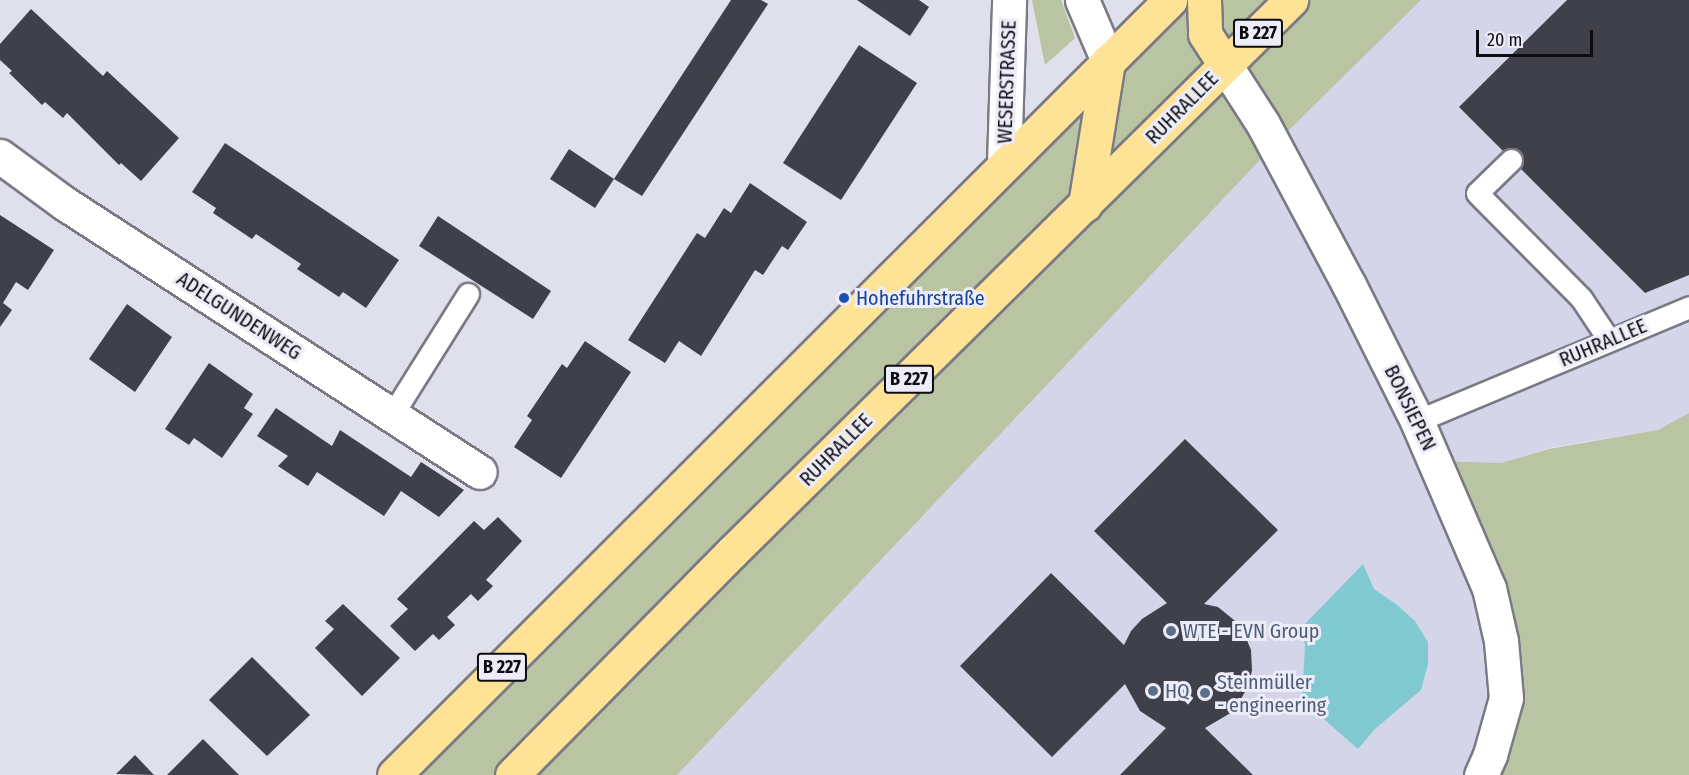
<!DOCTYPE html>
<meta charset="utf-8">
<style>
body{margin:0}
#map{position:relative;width:1689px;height:775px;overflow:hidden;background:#e0e0ec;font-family:"Fira Sans Condensed",sans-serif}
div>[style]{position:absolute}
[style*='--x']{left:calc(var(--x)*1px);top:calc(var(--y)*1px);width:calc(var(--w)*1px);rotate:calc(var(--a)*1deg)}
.built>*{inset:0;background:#d5d5e9}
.green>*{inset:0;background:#b8c4a2}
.water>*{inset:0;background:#81c9d1}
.building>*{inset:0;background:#40404a}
.roads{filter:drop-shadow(2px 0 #7a7a85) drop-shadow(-2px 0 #7a7a85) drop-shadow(0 2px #7a7a85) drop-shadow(0 -2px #7a7a85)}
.lane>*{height:21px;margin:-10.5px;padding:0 10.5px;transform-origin:10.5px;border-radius:10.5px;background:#fff}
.street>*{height:33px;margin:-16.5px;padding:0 16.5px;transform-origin:16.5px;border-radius:16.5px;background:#fff}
.secondary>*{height:33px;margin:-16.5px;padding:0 16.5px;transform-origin:16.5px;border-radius:16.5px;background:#fff}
.primary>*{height:33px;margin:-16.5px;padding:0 16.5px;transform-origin:16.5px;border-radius:16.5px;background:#fee295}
.dots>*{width:16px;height:16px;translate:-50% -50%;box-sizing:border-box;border:3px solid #ededfa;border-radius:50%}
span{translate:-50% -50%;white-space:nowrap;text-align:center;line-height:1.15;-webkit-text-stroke:6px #ededfa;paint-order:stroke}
.shield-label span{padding:2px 4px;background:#ededfa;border:2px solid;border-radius:4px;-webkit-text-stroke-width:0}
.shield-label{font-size:18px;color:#0d0d11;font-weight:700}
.street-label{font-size:20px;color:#0d0d11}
.transit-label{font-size:20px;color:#164399}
.left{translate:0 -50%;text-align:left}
.service-label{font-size:20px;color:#4e5e75}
.scale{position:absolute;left:1476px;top:30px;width:117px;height:27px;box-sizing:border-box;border:3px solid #0d0d11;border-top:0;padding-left:8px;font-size:18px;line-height:21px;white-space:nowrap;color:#0d0d11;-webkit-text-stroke:4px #ededfa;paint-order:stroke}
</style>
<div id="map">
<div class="built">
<i style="clip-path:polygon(1421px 0,1689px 0,1689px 413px,1658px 430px,1552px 447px,1501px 463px,1436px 461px,1278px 141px)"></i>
<i style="clip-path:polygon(1271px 148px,1340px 272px,1500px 641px,1479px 775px,677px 775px)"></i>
</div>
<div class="green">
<i style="clip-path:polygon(1032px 0,1061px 0,1075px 38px,1045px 65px)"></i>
<i style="clip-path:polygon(1172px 0,1421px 0,1278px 141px,677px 775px,397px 775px)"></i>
<i style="clip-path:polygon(1689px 413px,1689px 775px,1484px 775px,1508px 698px,1436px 461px,1501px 463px,1549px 449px,1658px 430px)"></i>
</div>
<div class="water">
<i style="clip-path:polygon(1363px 564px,1374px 589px,1396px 604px,1415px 621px,1428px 642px,1428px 664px,1421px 690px,1375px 729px,1358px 749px,1302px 700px,1305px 645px,1301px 628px)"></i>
</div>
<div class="building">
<i style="clip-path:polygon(731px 0,761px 0,768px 4px,642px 196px,614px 179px)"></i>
<i style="clip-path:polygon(857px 0,919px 0,929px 7px,910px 36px)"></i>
<i style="clip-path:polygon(1567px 0,1689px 0,1689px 275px,1645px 293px,1459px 107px)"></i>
<i style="clip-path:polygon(31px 9px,103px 76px,107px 71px,179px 138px,141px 181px,121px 163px,119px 165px,67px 113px,63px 118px,45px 102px,42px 105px,9px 73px,12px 71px,0 60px,0 44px)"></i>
<i style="clip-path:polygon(859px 45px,917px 83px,841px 200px,783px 163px)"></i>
<i style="clip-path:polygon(225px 143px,399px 260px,366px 308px,343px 292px,339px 297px,297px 269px,301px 264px,256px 234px,252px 239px,213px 213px,216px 208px,192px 192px)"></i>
<i style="clip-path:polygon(569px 149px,614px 179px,595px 208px,550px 179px)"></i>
<i style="clip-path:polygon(750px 183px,807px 222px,788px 250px,782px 246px,763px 275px,755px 270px,701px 356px,679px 341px,665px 363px,628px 340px,697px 233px,705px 238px,724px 208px,731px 213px)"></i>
<i style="clip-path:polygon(0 215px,54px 250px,28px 290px,16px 282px,3px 303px,12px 310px,0 327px)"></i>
<i style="clip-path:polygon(438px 216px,551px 291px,533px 319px,419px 246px)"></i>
<i style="clip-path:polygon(127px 304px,172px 337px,135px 392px,89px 359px)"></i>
<i style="clip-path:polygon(585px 341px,631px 372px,561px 478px,514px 447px,532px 420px,527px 416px,562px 364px,567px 368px)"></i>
<i style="clip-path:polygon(209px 363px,253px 394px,244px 408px,253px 414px,222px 458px,194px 438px,189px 445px,165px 429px)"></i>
<i style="clip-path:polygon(276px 408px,332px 446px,340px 430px,411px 477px,421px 462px,464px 490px,439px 517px,401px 491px,384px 516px,317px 472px,308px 486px,278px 466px,288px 456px,257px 436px)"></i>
<i style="clip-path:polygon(1185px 439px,1278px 530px,1204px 604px,1218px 607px,1234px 620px,1244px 633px,1251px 650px,1252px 670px,1249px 685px,1234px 711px,1205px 728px,1253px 775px,1120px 775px,1166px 728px,1140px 711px,1125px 684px,1052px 757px,960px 666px,1051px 573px,1124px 645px,1131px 631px,1142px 619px,1167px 603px,1094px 531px)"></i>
<i style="clip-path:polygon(498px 517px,522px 541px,486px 580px,493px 586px,478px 601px,471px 594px,447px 617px,455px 625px,439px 640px,433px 634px,415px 651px,390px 626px,408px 609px,397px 599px,474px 521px,484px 530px)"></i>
<i style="clip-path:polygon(343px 604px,400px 658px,362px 696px,315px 648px,334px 629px,325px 621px)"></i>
<i style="clip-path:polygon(252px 657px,310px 715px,267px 756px,209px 700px)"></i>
<i style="clip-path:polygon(203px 739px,239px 775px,167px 775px)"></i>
<i style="clip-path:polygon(135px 755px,154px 775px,116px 774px)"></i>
</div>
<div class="roads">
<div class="lane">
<i style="--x:1511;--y:160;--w:47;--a:135.9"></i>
<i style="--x:1477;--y:193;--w:148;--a:45.3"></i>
<i style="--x:1581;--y:298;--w:50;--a:56.3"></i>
<i style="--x:392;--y:415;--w:143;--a:-57.9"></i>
<i style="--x:1417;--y:421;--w:295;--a:-22.7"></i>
</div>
<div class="street">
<i style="--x:1225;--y:65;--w:70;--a:57.2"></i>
<i style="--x:1263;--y:124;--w:183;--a:61.9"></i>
<i style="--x:1349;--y:285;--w:152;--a:63.4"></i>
<i style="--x:1417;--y:421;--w:182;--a:66.7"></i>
<i style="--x:1489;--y:588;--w:54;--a:77.2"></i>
<i style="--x:1501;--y:641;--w:57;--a:85"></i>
<i style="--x:1506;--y:698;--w:59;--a:105.7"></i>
<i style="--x:1490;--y:755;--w:22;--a:114"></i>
<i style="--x:0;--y:156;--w:79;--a:36.3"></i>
<i style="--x:64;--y:203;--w:495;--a:32.9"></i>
</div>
<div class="secondary">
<i style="--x:1082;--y:0;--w:66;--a:66.9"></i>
<i style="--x:1004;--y:163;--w:163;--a:-88.2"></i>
</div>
<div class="primary">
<i style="--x:1204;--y:0;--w:34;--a:88"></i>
<i style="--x:1205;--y:34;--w:37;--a:57"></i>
<i style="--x:1085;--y:205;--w:146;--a:-80.9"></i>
<i style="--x:394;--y:775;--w:1097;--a:-44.96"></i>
<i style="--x:512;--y:775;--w:313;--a:-45.4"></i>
<i style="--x:732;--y:552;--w:786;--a:-44.64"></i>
</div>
</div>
<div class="dots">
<i style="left:844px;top:298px;background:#1a4fb4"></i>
<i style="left:1171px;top:631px;background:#5c6f8a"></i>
<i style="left:1153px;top:691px;background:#5c6f8a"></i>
<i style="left:1205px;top:693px;background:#5c6f8a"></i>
</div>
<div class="shield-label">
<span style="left:1258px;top:33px">B 227</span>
<span style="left:909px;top:379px">B 227</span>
<span style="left:502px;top:667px">B 227</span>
</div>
<div class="street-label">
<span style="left:1007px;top:82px;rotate:-88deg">WESERSTRASSE</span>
<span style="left:1182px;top:108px;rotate:-45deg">RUHRALLEE</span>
<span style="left:239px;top:316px;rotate:33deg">ADELGUNDENWEG</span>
<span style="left:1603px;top:343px;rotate:-23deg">RUHRALLEE</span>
<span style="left:1410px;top:408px;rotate:64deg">BONSIEPEN</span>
<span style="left:836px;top:450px;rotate:-45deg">RUHRALLEE</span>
</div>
<div class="transit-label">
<span class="left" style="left:856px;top:298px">Hohefuhrstraße</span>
</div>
<div class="service-label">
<span class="left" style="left:1183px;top:631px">WTE - EVN Group</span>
<span class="left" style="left:1217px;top:694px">Steinmüller<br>- engineering</span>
<span class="left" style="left:1165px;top:691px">HQ</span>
</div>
<div class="scale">20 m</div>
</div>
